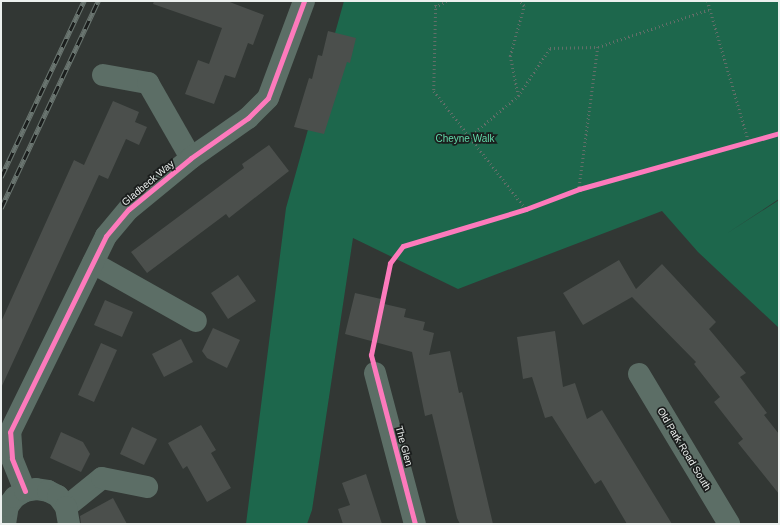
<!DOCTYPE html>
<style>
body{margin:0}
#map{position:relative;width:780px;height:525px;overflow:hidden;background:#323734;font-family:Arial,sans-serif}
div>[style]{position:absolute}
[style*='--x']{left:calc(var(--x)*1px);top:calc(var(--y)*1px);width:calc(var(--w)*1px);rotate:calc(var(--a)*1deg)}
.green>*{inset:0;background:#1d674c}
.building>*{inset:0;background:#4b4f4c}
.path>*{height:2.5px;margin-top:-1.25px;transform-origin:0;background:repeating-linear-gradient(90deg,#636e69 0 1px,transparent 0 4px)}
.minor>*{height:22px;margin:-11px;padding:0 11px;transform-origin:11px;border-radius:11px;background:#5c6e66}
.rail>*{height:4.5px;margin-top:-2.25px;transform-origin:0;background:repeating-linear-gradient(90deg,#1b1e1d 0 9px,#6a7570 0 18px);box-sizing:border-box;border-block:1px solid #6a7570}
.cycleway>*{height:5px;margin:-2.5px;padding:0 2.5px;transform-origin:2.5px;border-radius:2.5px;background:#fd7abc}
span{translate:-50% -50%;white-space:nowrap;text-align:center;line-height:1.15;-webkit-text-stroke:3.5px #1b1e1d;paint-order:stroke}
.park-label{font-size:10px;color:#62d9a9}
.street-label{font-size:10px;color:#ecf0ee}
.frame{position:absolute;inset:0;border:2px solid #ecf0ee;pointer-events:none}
</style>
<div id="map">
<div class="green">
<i style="clip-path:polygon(344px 1px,779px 1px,779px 199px,726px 234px,779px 200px,779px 328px,698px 252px,662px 211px,458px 289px,353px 238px,312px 510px,307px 524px,246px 524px,286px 208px)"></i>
</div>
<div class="building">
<i style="clip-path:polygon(154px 1px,227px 1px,264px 15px,253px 45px,248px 43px,235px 78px,225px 75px,214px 104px,185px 94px,198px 60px,209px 64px,222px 28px,153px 4px)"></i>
<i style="clip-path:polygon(328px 31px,356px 38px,350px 63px,347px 62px,324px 134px,294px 127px,309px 78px,312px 79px,318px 55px,322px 56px)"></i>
<i style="clip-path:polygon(113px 101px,139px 112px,135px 122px,147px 127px,139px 145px,126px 139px,108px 179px,99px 175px,1px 388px,1px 322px,74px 160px,84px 165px)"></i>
<i style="clip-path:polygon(269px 145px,289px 171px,229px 218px,226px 214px,147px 273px,131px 252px,244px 168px,242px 164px)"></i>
<i style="clip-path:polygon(619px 260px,636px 289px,662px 264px,716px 322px,709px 329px,746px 373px,740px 377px,767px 413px,764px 415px,779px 434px,779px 494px,738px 443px,743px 439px,714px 402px,720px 397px,694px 364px,696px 362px,632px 297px,583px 325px,563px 293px)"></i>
<i style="clip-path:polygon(238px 275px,256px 301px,228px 319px,211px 293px)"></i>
<i style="clip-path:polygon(355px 293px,381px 299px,380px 303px,406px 309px,404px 317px,425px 322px,423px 330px,434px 333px,429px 355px,450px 351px,459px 393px,462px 392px,493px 524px,460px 524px,457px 518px,432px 414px,425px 416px,412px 352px,345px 334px)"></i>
<i style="clip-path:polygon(105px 300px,133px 312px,122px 337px,94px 325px)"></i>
<i style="clip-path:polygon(213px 328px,240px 340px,227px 368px,207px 358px,202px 351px)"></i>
<i style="clip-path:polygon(555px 331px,563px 387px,575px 383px,587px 419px,602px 410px,672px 524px,627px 524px,601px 480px,595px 484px,552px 416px,545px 418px,532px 377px,523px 379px,517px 337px)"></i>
<i style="clip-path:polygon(181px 339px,193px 362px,164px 377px,152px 354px)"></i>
<i style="clip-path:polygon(101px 343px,117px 350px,94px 402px,78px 395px)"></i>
<i style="clip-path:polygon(201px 425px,216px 450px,211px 453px,231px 488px,207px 502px,187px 466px,183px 469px,168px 443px)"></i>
<i style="clip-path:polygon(132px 427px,157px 439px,144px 465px,120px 454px)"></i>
<i style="clip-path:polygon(61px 432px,83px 442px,90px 454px,81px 472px,50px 458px)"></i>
<i style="clip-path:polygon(366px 474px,382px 524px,343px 524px,338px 509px,350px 505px,342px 483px)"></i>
<i style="clip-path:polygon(113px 498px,127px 524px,81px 524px,80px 516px)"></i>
</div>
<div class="path">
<i style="--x:436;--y:1;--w:90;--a:91.3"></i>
<i style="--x:434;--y:91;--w:150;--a:52.1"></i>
<i style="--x:708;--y:1;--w:8;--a:76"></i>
<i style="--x:435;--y:7;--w:13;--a:-27"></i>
<i style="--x:598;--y:47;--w:118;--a:-18.7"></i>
<i style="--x:710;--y:9;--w:139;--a:73.7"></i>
<i style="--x:518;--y:96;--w:41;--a:-101.3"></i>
<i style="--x:510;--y:56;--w:52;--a:-74.4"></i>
<i style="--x:524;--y:6;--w:7;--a:-135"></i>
<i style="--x:469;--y:137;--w:64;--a:-39.9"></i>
<i style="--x:518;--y:96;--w:58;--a:-56.3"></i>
<i style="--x:550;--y:48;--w:48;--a:-1.2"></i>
<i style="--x:598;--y:47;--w:143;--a:97.6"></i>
</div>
<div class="minor">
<i style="--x:103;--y:75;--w:46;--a:10.1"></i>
<i style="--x:148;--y:83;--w:86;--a:60.2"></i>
<i style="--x:93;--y:263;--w:118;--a:29.4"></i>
<i style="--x:375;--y:373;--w:156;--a:75.2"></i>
<i style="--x:639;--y:374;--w:175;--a:59"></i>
<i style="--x:25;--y:491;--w:35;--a:-112"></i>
<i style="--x:12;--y:458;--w:26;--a:-94"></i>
<i style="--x:10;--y:432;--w:218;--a:-63.9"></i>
<i style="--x:106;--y:236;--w:35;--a:-50"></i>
<i style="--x:129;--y:209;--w:80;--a:-39.4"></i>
<i style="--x:191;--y:158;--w:70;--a:-35.1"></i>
<i style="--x:248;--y:118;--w:28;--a:-45"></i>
<i style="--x:268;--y:98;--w:103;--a:-69.6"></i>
<i style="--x:66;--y:507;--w:46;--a:-38.9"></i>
<i style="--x:102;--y:478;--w:46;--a:11.3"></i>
<i style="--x:5;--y:524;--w:18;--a:-81"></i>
<i style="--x:8;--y:506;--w:11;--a:-52"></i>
<i style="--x:15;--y:497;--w:12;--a:-31"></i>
<i style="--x:25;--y:491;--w:11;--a:-10"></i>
<i style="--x:36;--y:489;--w:12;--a:9"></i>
<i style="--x:48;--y:491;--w:11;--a:27"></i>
<i style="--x:58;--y:496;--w:14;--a:54"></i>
<i style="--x:66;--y:507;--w:17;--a:80"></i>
</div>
<div class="rail">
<i style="--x:1;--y:177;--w:195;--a:-64.8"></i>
<i style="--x:1;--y:208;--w:229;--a:-64.9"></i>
</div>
<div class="cycleway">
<i style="--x:25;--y:491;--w:35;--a:-112"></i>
<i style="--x:12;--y:458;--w:26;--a:-94"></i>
<i style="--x:10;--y:432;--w:218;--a:-63.9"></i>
<i style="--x:106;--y:236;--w:35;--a:-50"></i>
<i style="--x:129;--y:209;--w:80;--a:-39.4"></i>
<i style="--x:191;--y:158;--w:70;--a:-35.1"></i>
<i style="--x:248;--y:118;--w:28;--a:-45"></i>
<i style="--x:268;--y:98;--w:103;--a:-69.6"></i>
<i style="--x:415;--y:524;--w:175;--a:-104.6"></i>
<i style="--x:371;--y:355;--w:94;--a:-78.3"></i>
<i style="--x:390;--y:263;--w:21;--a:-53"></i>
<i style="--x:403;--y:246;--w:128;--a:-16.7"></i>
<i style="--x:526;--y:209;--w:57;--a:-20.7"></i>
<i style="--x:579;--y:189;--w:208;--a:-15.6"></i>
</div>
<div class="park-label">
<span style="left:465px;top:139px">Cheyne Walk</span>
</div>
<div class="street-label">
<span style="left:148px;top:183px;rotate:-40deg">Gladbeck Way</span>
<span style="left:404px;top:446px;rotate:75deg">The Glen</span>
<span style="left:684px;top:449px;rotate:59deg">Old Park Road South</span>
</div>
<div class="frame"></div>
</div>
